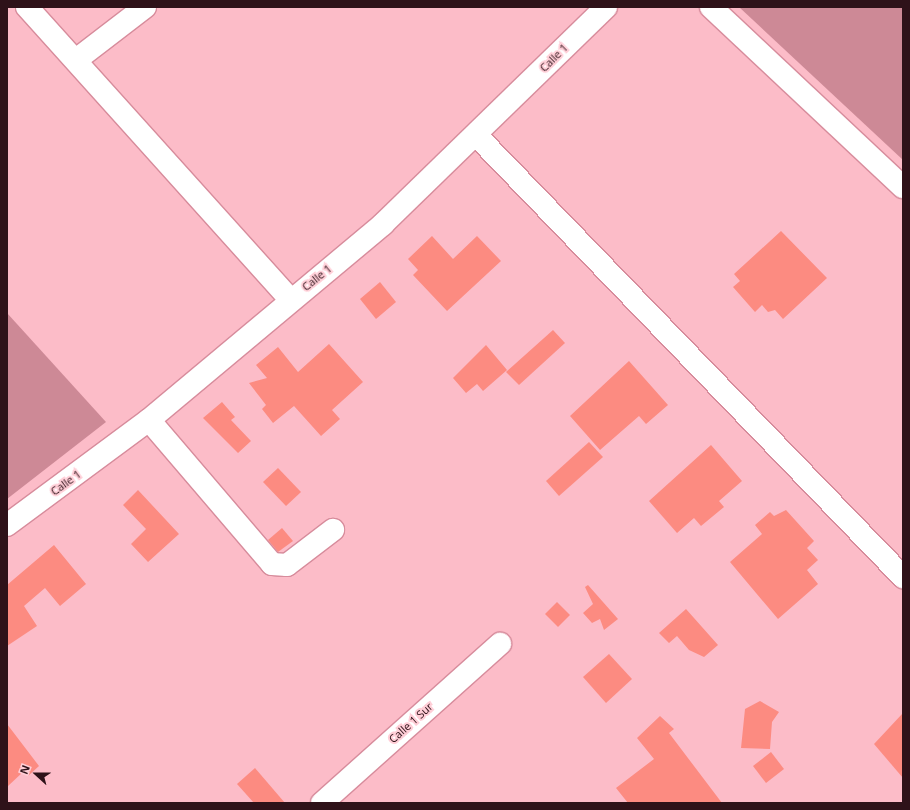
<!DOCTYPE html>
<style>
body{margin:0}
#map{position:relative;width:910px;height:810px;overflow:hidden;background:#fcbcc8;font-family:"Open Sans",sans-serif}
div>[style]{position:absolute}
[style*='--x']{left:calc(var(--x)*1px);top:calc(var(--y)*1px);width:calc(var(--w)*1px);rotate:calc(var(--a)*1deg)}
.green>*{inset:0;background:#cd8996}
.building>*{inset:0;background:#fc8b81}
.roads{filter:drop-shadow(1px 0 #d78c9c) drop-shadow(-1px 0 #d78c9c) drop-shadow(0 1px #d78c9c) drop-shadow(0 -1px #d78c9c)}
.minor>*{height:22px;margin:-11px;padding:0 11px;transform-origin:11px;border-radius:11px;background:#fff}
span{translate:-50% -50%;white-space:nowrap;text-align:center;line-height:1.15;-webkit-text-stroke:4px #ffced7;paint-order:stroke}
.street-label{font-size:11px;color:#2e1219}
.frame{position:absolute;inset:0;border:8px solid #2e1219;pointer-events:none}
.north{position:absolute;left:16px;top:754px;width:40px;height:40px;-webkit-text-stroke:3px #ffced7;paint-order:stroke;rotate:291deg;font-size:11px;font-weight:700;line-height:16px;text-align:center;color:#2e1219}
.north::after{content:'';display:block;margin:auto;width:14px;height:18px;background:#2e1219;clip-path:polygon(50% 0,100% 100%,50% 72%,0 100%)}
</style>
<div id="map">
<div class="green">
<i style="clip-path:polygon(739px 7px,903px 7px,903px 160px)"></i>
<i style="clip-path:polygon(7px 313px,106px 422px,7px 499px)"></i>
</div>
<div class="building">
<i style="clip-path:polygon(781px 231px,827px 278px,783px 319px,775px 310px,768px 312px,762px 305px,755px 312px,733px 287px,740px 281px,734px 274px)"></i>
<i style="clip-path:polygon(432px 236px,453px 259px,477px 236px,501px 261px,447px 311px,413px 275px,418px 270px,408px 259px)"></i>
<i style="clip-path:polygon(380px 282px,396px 302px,376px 319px,360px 299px)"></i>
<i style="clip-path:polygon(553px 330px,565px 343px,519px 385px,506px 372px)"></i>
<i style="clip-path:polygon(329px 344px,363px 382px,332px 410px,340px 419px,321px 436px,294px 406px,273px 423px,262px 409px,266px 405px,249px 383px,267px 378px,256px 365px,278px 347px,298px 372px)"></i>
<i style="clip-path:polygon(486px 345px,507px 370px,483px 391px,477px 384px,466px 393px,453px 378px)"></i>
<i style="clip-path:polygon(629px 361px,668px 405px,646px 424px,639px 416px,600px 450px,570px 416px)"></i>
<i style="clip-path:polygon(222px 402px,235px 417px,231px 420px,251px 441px,238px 453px,203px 418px)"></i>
<i style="clip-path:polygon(589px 442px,603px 457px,559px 496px,546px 481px)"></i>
<i style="clip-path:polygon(711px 445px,742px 481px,719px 501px,724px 507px,701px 526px,694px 518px,677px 533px,649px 501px)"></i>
<i style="clip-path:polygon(278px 468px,301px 492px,286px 506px,263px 482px)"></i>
<i style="clip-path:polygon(138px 490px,179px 534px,148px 562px,131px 544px,146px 529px,123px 505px)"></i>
<i style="clip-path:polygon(786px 510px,814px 541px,807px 548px,818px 560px,807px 570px,818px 584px,778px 619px,730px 562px,762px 534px,755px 525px,770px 512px,774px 516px)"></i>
<i style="clip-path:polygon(282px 528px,293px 541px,278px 552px,268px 540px)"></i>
<i style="clip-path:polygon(54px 545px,86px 584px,60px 606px,45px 588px,24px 606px,37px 626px,7px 646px,7px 585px)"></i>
<i style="clip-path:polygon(588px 585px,618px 619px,604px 630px,600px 619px,592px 623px,583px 613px,593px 604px,585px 587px)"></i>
<i style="clip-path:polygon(557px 602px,570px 615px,558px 627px,545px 614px)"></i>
<i style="clip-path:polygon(686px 609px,718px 645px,704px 657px,689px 650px,677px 636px,669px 643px,659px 633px)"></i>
<i style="clip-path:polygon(609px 654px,632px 679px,606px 703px,583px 677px)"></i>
<i style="clip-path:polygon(760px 701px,779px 712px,772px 722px,770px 749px,741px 748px,745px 709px)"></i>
<i style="clip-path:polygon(903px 713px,903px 778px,874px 744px)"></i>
<i style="clip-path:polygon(660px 716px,674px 729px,669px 733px,722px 803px,628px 803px,616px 788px,654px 759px,637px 738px)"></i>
<i style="clip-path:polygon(7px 724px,39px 766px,28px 776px,24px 771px,7px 787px)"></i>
<i style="clip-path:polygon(771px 752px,784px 769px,766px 783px,753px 766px)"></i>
<i style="clip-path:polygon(255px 768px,285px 803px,254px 803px,237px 784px)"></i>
</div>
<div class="roads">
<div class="minor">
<i style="--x:27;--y:7;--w:394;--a:48"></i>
<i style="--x:711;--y:7;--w:263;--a:43.2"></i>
<i style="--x:76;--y:60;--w:87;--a:-37.5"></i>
<i style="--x:476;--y:135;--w:615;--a:45.99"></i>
<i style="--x:149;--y:420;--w:189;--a:49.5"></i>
<i style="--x:272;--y:564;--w:15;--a:4"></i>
<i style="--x:287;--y:565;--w:58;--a:-37.3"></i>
<i style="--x:7;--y:525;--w:177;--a:-36.5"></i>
<i style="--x:149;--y:420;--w:305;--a:-39.9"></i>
<i style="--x:383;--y:224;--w:311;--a:-44.2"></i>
<i style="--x:322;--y:803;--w:239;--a:-41.8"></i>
</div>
</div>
<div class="street-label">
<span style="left:554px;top:58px;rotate:-45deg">Calle 1</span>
<span style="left:317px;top:278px;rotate:-39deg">Calle 1</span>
<span style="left:66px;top:483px;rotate:-36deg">Calle 1</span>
<span style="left:411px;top:723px;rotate:-42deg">Calle 1 Sur</span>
</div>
<div class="frame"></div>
<div class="north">N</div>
</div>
